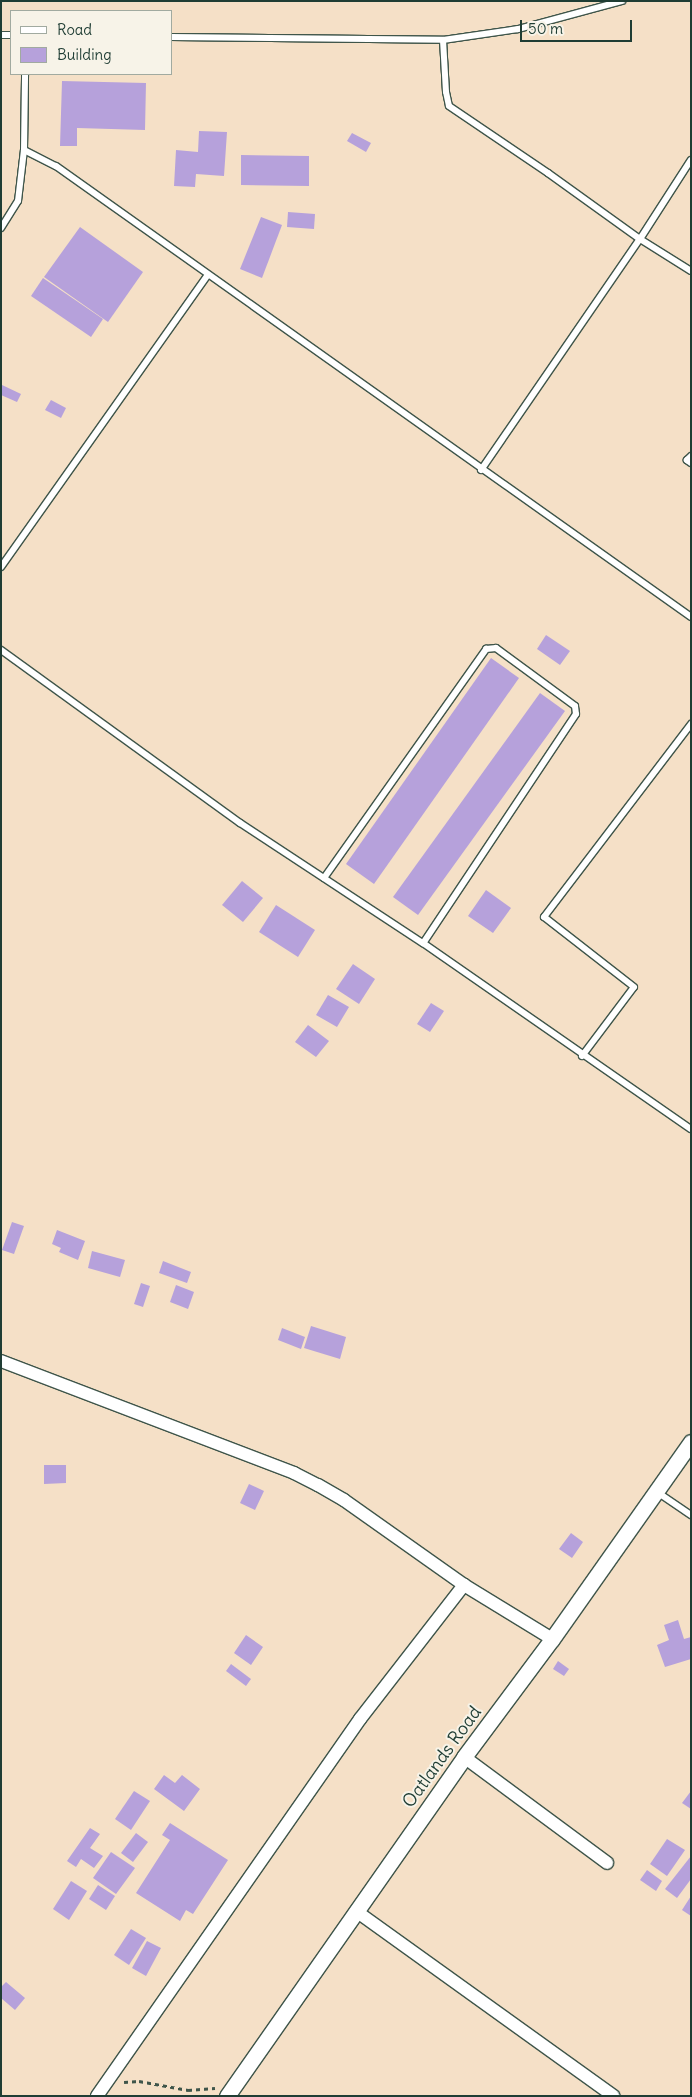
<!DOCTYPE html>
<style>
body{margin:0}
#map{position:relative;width:692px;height:2097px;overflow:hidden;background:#f5e0c7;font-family:Delius,sans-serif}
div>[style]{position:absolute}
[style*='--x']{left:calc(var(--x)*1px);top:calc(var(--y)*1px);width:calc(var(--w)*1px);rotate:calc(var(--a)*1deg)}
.building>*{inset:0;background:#b6a1db}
.path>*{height:2.5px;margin-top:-1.25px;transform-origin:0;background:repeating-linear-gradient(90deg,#3f554a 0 4px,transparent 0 8px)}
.roads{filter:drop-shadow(1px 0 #3f554a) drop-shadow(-1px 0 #3f554a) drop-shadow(0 1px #3f554a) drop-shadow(0 -1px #3f554a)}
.service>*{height:6px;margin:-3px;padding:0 3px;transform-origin:3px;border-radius:3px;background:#fff}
.minor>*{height:12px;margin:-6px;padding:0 6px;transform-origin:6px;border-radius:6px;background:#fff}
.tertiary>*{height:15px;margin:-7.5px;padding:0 7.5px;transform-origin:7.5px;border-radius:7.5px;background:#fff}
span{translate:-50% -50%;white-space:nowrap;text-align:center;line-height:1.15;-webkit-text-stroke:4px #f7f3e8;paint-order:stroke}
.street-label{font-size:18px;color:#1f3d34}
.frame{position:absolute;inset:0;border:2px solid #1f3d34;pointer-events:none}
.legend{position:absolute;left:10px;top:10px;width:162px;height:65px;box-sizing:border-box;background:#f7f3e8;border:1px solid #a1aaa0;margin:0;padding:6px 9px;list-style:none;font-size:15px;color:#1f3d34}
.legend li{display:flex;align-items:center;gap:10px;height:25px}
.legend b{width:25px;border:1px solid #a1aaa0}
.scale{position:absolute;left:520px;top:20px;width:112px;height:22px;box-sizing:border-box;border:2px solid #1f3d34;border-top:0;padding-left:6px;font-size:15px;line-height:18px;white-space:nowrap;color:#1f3d34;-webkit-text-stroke:4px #f7f3e8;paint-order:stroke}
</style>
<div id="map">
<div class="building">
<i style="clip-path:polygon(62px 81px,146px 83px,145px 130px,77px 128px,77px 146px,60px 146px)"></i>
<i style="clip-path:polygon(199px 131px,227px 132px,224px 176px,196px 174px,195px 187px,174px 186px,176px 150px,198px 152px)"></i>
<i style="clip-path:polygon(352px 133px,371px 143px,366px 152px,347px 141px)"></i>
<i style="clip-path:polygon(241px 155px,309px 156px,309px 186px,241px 185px)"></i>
<i style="clip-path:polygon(288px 212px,315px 214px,314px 229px,287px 227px)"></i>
<i style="clip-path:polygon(261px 217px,282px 225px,262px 278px,240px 269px)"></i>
<i style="clip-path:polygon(80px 227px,143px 272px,108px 322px,44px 277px)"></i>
<i style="clip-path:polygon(43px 278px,103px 319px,91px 337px,31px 296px)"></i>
<i style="clip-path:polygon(2px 385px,21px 394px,17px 402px,1px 395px)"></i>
<i style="clip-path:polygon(51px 400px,66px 408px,61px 418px,45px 410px)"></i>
<i style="clip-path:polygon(546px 635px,570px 651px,560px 665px,537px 649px)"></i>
<i style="clip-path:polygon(491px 658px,519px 678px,374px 884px,346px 864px)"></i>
<i style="clip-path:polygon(540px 693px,565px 711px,418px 915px,393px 897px)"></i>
<i style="clip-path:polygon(242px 881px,263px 898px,243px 922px,222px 905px)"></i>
<i style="clip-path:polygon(486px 890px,511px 908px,493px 933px,468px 916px)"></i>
<i style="clip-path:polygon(276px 905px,315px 930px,298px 957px,259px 932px)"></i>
<i style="clip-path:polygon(353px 964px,375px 979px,359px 1004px,336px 989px)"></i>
<i style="clip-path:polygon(328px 995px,349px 1007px,337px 1027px,316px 1015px)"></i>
<i style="clip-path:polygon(431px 1003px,444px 1011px,430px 1032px,417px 1024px)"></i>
<i style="clip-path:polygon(308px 1025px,329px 1041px,316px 1057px,295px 1042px)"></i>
<i style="clip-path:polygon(12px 1222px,24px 1226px,14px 1254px,2px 1250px)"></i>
<i style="clip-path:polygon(57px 1230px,85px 1241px,78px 1260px,59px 1252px,61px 1248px,52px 1244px)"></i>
<i style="clip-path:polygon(92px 1251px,125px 1260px,120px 1277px,88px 1268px)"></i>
<i style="clip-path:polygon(163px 1261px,191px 1272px,187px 1283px,159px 1273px)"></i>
<i style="clip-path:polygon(141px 1283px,150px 1286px,143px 1307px,134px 1304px)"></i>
<i style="clip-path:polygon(176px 1285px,194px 1292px,188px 1309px,170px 1302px)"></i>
<i style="clip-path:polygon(311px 1326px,346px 1337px,340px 1359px,304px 1348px)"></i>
<i style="clip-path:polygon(282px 1328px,305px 1337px,301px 1349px,278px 1340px)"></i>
<i style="clip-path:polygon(44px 1465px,66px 1465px,66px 1483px,44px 1484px)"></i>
<i style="clip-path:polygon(249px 1484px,264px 1491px,255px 1510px,240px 1503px)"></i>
<i style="clip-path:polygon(571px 1533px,583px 1542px,572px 1558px,559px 1549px)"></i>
<i style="clip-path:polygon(678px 1620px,684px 1639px,691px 1637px,691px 1659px,665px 1667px,657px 1645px,669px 1640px,664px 1625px)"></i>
<i style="clip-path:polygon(246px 1635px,263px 1647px,251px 1665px,234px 1653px)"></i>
<i style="clip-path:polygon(558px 1661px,569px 1669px,564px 1676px,553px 1669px)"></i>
<i style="clip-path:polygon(231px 1664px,251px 1679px,246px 1686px,226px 1671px)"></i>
<i style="clip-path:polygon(164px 1775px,175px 1783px,182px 1775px,200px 1789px,184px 1811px,154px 1789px)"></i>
<i style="clip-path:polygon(134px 1791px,150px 1801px,131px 1830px,115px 1819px)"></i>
<i style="clip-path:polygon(691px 1791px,691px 1809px,682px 1803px)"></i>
<i style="clip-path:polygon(170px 1823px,228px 1860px,193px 1914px,186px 1910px,180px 1921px,136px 1893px,170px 1840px,162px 1835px)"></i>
<i style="clip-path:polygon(90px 1828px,100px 1834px,90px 1848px,103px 1856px,94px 1868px,81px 1859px,76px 1867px,67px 1861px)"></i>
<i style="clip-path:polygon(136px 1833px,148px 1842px,133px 1862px,121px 1853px)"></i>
<i style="clip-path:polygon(667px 1839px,685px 1850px,667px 1876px,650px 1864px)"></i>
<i style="clip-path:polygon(111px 1852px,135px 1868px,116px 1894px,93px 1878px)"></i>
<i style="clip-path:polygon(691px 1856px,691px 1879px,677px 1898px,665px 1889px)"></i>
<i style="clip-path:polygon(647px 1870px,662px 1881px,656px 1891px,640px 1880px)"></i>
<i style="clip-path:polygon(71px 1881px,87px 1891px,69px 1920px,53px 1909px)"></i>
<i style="clip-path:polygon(98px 1885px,115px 1896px,106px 1910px,89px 1899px)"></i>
<i style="clip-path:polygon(691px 1896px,691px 1916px,682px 1910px)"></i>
<i style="clip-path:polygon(131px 1929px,146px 1938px,129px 1965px,114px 1955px)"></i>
<i style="clip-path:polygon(147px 1941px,161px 1948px,146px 1976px,132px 1968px)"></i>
<i style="clip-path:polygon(6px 1982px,25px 1998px,15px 2010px,1px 1998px,1px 1987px)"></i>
</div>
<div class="path">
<i style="--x:124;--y:2082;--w:15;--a:-4"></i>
<i style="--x:139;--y:2081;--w:50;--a:10.4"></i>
<i style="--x:188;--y:2090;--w:27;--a:-4"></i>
</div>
<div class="roads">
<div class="service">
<i style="--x:1;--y:35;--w:10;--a:0"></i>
<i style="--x:171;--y:37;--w:272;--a:0.6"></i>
<i style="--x:443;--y:40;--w:76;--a:-8.3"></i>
<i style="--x:518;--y:29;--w:108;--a:-15.1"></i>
<i style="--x:443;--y:40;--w:52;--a:86.7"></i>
<i style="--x:446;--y:92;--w:14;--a:78"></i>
<i style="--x:449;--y:106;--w:120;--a:34.1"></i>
<i style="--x:548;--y:173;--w:113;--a:35.7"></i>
<i style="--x:640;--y:239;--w:60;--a:32.1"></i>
<i style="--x:24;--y:150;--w:36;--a:27"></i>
<i style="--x:56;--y:166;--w:779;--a:35.38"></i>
<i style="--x:1;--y:228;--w:32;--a:-58"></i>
<i style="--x:18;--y:201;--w:51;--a:-83.3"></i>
<i style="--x:24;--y:150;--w:76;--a:-89.2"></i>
<i style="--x:691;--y:456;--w:6;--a:135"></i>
<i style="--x:687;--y:460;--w:5;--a:37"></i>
<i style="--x:481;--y:470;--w:280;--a:-55.5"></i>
<i style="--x:640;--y:239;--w:94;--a:-57.2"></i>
<i style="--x:1;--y:567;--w:358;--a:-54.7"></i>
<i style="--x:1;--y:650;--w:295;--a:35.9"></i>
<i style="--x:240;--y:823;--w:219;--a:33.3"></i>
<i style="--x:423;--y:943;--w:326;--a:34.8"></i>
<i style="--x:324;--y:878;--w:281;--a:-54.7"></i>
<i style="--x:486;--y:649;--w:10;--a:-6"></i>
<i style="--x:496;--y:648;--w:98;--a:36.3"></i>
<i style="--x:575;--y:706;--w:8;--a:83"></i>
<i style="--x:576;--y:714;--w:275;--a:123.7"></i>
<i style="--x:582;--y:1056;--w:86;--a:-53"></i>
<i style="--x:634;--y:987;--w:114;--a:-142.1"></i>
<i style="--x:544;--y:917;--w:243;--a:-52.7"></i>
<i style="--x:657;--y:1492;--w:41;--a:34.1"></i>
</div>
<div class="minor">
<i style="--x:1;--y:1361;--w:314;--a:20.9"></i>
<i style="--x:294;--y:1473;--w:27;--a:27"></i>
<i style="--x:318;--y:1485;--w:30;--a:30"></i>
<i style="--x:344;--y:1500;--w:147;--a:35.3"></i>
<i style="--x:464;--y:1585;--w:103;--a:31.5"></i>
<i style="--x:464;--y:1757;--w:178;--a:36.5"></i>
<i style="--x:356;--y:1911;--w:317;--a:35.7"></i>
<i style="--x:97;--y:2096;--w:460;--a:-55.1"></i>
<i style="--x:360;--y:1719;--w:170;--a:-52.2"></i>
</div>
<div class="tertiary">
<i style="--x:227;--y:2096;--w:414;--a:-55"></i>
<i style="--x:464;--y:1757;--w:147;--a:-53.3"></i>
<i style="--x:552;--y:1639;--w:241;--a:-54.8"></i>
</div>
</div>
<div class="street-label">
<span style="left:442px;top:1757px;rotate:-54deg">Oatlands Road</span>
</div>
<div class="frame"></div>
<ul class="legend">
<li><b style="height:6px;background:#fff"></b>Road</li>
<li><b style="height:14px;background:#b6a1db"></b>Building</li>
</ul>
<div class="scale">50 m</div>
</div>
